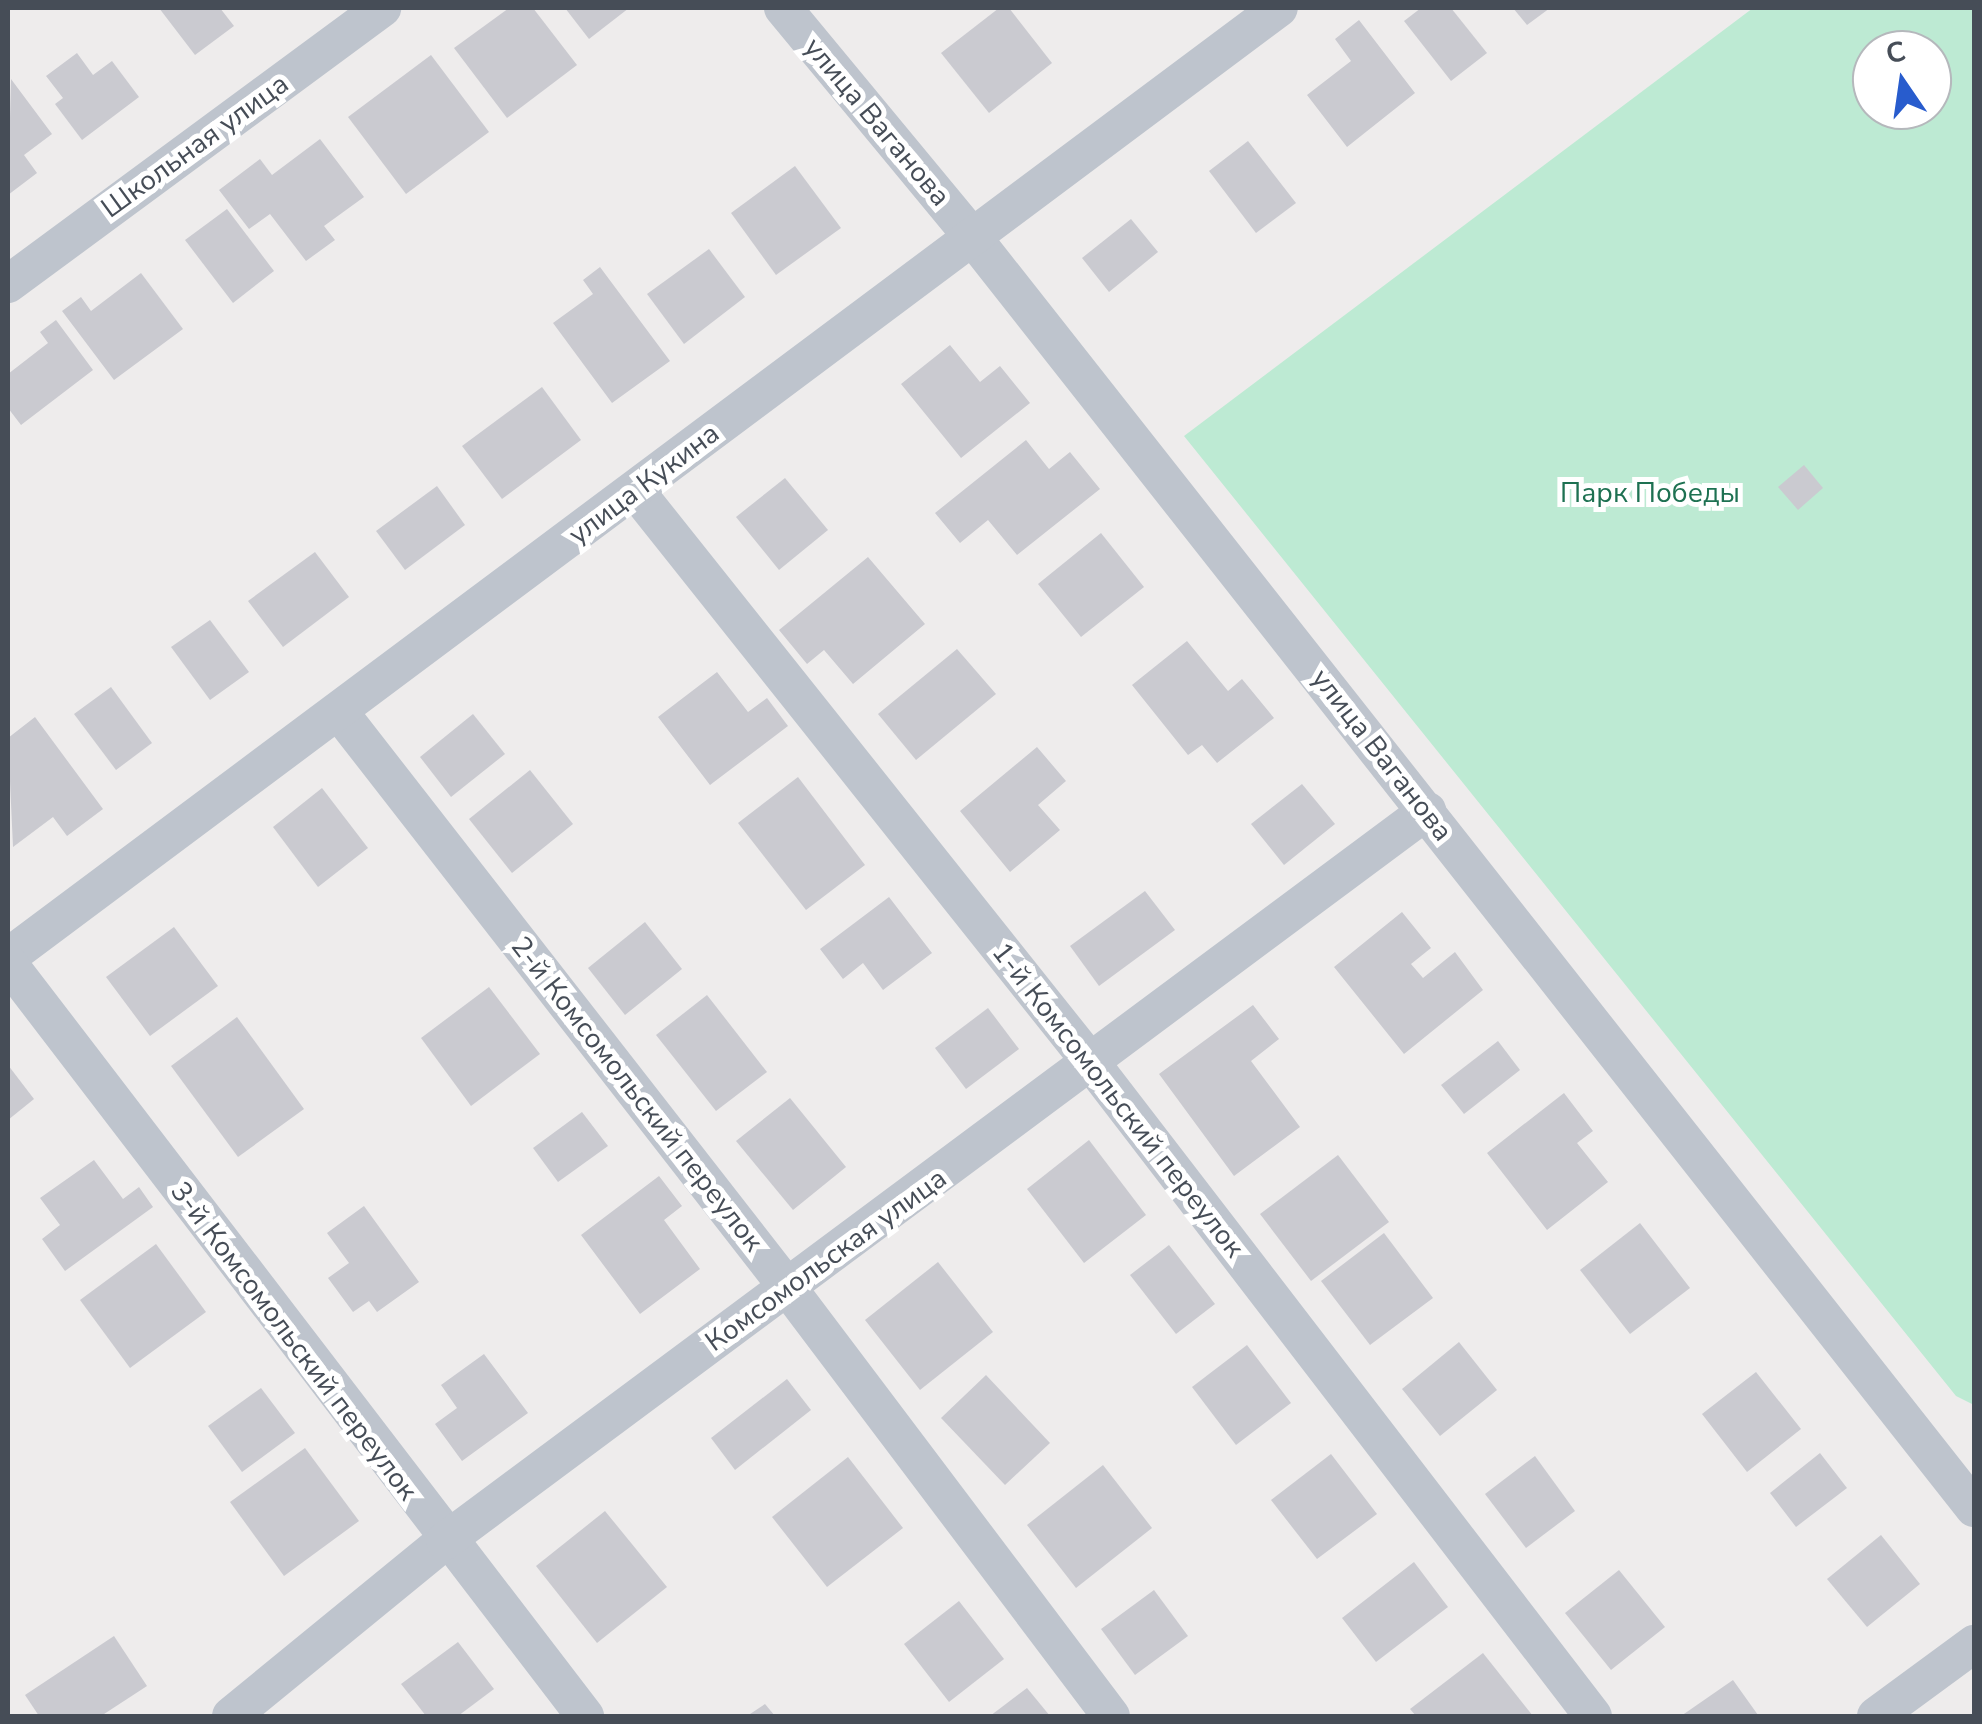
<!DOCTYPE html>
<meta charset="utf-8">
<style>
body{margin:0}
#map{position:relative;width:1982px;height:1724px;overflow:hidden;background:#eeecec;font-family:"Nunito Sans",sans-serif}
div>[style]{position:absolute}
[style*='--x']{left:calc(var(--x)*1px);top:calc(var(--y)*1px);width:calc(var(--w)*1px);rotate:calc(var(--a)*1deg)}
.green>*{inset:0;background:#bdead3}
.building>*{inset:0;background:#cacad0}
.street>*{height:38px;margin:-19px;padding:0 19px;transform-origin:19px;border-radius:19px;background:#bec4cd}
span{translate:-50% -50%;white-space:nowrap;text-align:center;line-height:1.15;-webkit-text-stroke:10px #fff;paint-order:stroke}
.street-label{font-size:28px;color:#464d57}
.park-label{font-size:28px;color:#1e7152}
.frame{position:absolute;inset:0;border:10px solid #464d57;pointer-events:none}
.north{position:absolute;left:1852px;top:30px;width:100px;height:100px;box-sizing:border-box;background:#fff;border:2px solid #b5b8bc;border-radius:50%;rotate:347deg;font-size:28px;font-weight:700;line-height:40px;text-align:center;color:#464d57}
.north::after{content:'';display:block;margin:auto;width:35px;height:45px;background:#285ccd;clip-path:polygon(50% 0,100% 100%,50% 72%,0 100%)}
</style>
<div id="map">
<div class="green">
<i style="clip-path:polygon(evenodd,1753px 8px,1974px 8px,1974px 1405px,1956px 1396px,1184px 436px,1753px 8px,1872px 50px,1932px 50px,1932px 110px,1872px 110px,1872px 50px)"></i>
</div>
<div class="building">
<i style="clip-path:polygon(159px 8px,220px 8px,234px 26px,195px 55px)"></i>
<i style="clip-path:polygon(509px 8px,533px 8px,577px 65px,507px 118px,454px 48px)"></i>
<i style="clip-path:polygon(565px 8px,629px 8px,589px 39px)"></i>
<i style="clip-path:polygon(999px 8px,1009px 8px,1052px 63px,989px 113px,941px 53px)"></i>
<i style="clip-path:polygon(1421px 8px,1451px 8px,1487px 53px,1451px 81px,1404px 21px)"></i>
<i style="clip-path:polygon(1513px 8px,1550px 8px,1527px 25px)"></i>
<i style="clip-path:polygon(1359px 20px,1415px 93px,1347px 147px,1307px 95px,1351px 61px,1335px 39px)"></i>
<i style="clip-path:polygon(77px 53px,93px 75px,112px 61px,139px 97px,82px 140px,55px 104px,63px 98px,46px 76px)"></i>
<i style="clip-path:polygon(431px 55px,489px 132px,406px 194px,348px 117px)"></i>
<i style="clip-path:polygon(11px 79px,52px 134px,24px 155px,37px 173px,8px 195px)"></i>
<i style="clip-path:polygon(320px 139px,364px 197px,324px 226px,335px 240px,306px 261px,270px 214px,249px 229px,219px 190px,260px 159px,272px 175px)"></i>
<i style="clip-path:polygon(1248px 141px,1296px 203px,1256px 233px,1209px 171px)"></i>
<i style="clip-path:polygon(795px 166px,841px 228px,776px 275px,731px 213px)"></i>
<i style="clip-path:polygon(227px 209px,274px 271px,233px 303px,185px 240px)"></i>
<i style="clip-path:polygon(1131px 219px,1158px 252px,1109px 292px,1082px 258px)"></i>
<i style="clip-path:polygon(709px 249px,745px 297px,684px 344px,647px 294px)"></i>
<i style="clip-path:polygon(600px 267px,670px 361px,612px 403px,553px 323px,593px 294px,583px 280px)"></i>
<i style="clip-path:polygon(141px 273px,183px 329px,114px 380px,62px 311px,81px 297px,91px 311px)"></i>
<i style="clip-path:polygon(56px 320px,93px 370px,21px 425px,8px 408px,8px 374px,48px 343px,40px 332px)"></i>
<i style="clip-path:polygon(950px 345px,980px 382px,1000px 366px,1030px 403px,961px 458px,901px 384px)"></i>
<i style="clip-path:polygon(542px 387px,581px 440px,502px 499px,462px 446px)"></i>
<i style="clip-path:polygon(1026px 440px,1049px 469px,1070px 452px,1100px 489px,1017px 555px,988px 520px,960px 543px,935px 513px)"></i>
<i style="clip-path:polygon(1804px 465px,1823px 488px,1798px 510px,1778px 487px)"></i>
<i style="clip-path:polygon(785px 478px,828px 530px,779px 570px,736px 517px)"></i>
<i style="clip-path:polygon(437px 486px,465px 525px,405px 570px,376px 531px)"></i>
<i style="clip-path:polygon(1101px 533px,1144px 587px,1081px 637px,1038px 584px)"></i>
<i style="clip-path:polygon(315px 552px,349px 597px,283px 647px,248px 601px)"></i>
<i style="clip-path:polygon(868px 557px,925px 624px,853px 684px,824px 650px,807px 664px,779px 630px)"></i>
<i style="clip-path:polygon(210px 620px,249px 672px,210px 700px,171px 647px)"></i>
<i style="clip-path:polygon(1187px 641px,1228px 691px,1242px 679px,1274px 718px,1217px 763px,1202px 745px,1188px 755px,1132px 685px)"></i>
<i style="clip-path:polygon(957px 649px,996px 694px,916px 760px,878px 714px)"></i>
<i style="clip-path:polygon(717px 672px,748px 712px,767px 698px,788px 726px,710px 785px,658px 717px)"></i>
<i style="clip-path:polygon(111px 687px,152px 743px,116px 770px,74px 714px)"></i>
<i style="clip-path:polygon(473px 714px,505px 754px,451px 797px,420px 757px)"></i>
<i style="clip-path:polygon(35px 717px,103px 809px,67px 836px,53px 817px,13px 847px,8px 738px)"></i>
<i style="clip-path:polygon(1037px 747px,1066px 781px,1038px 805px,1060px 830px,1010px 872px,960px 811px)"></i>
<i style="clip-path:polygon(530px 770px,573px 824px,512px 873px,469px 819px)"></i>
<i style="clip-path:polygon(798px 777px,865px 865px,806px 910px,738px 823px)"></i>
<i style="clip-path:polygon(1302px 784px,1335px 824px,1284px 865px,1251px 824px)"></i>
<i style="clip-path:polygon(322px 788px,368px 848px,318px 887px,273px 827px)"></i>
<i style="clip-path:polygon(1145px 891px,1175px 930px,1099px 986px,1070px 946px)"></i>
<i style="clip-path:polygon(889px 897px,932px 953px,883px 990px,863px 963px,843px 979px,820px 949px)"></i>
<i style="clip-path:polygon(1402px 912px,1431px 948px,1411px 964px,1423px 978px,1455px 952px,1483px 990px,1404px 1054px,1334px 967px)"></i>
<i style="clip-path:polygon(645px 922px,682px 969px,625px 1015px,588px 968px)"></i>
<i style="clip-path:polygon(174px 927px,218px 986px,150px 1036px,106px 977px)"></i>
<i style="clip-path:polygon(489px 987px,540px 1054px,471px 1106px,421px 1038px)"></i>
<i style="clip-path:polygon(707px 995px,767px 1072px,716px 1111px,656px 1035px)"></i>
<i style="clip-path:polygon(1253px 1005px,1279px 1039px,1251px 1061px,1300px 1127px,1234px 1176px,1159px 1074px)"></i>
<i style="clip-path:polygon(988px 1008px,1019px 1049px,966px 1089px,935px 1048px)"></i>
<i style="clip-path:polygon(237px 1017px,304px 1109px,238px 1157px,171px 1066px)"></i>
<i style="clip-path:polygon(1498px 1041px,1520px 1070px,1464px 1114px,1441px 1085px)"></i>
<i style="clip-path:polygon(8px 1065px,34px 1099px,8px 1120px)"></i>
<i style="clip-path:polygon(1564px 1093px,1593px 1131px,1577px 1143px,1608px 1182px,1547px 1230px,1487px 1153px)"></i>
<i style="clip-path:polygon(790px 1098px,846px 1167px,793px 1210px,736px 1141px)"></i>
<i style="clip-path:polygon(582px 1112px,608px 1146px,558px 1182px,533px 1148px)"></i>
<i style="clip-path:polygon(1089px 1140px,1146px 1215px,1084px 1263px,1027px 1189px)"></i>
<i style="clip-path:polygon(1338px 1155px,1389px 1222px,1311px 1281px,1260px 1214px)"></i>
<i style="clip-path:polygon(94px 1160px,123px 1199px,139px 1187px,153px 1207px,65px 1271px,42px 1239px,60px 1225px,40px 1198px)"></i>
<i style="clip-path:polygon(659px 1176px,682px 1206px,664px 1220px,700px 1269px,640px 1314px,581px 1235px)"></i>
<i style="clip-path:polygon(364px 1206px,419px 1282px,377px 1312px,369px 1301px,353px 1312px,328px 1278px,349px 1263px,327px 1233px)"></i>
<i style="clip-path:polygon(1640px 1223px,1690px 1288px,1630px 1334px,1580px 1270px)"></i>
<i style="clip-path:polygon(1384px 1233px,1433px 1298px,1370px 1345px,1321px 1281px)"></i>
<i style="clip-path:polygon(156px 1244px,206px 1312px,130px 1368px,80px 1300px)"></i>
<i style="clip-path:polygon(1169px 1245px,1215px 1304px,1176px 1334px,1130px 1275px)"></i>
<i style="clip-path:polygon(938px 1262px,993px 1332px,920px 1390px,865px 1320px)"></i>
<i style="clip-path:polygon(1459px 1342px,1497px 1390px,1440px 1436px,1402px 1389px)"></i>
<i style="clip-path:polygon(1247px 1345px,1291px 1403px,1236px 1445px,1192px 1387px)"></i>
<i style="clip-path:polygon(484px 1354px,528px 1413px,462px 1461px,435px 1424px,457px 1408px,441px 1385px)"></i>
<i style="clip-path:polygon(1756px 1372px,1801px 1429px,1747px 1472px,1702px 1414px)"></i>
<i style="clip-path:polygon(986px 1375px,1050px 1443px,1005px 1485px,941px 1418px)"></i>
<i style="clip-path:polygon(787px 1379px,811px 1410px,735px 1470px,711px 1438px)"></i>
<i style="clip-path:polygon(261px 1388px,295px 1433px,242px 1472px,208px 1426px)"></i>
<i style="clip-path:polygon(305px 1448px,359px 1521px,284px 1576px,230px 1502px)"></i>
<i style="clip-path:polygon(1820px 1453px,1847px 1488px,1796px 1527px,1770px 1493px)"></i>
<i style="clip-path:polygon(1331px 1454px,1377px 1514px,1317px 1559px,1271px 1500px)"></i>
<i style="clip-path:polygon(1535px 1456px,1575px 1511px,1526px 1548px,1485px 1494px)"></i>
<i style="clip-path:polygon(848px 1457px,903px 1528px,827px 1587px,772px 1517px)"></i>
<i style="clip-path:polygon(1103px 1465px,1152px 1528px,1076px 1588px,1027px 1525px)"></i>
<i style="clip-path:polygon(605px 1511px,667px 1587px,597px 1643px,536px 1566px)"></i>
<i style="clip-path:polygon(1881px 1535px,1920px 1584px,1867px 1627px,1827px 1579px)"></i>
<i style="clip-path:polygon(1414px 1562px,1448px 1607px,1376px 1662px,1342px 1618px)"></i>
<i style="clip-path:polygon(1619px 1570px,1665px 1627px,1611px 1670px,1565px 1613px)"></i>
<i style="clip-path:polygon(1154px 1590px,1188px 1636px,1135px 1675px,1101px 1629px)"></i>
<i style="clip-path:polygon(959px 1601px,1004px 1659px,949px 1702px,904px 1644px)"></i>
<i style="clip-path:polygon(114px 1636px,147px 1686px,101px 1716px,39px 1716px,25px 1695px)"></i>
<i style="clip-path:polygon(458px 1642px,494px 1689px,458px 1716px,426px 1716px,401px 1684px)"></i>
<i style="clip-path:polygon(1483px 1653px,1533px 1716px,1416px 1716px,1410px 1709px)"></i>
<i style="clip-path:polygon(1733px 1680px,1758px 1715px,1681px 1716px)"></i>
<i style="clip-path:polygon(1027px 1688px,1050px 1716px,990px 1716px)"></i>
<i style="clip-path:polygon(765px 1704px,775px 1716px,747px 1716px)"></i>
</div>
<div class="street">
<i style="--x:783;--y:8;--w:300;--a:50.4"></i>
<i style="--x:974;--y:239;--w:1616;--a:51.76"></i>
<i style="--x:8;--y:284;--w:465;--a:-36.4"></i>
<i style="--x:635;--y:490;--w:734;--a:51.47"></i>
<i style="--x:1092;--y:1064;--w:822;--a:52.46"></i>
<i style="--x:340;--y:713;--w:729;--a:52.08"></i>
<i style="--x:788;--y:1288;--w:536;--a:52.96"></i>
<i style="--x:8;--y:957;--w:1586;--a:-36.75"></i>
<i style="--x:8;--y:963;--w:949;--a:52.54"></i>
<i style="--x:231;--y:1716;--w:276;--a:-39.3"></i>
<i style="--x:445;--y:1541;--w:1224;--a:-36.63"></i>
<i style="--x:1876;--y:1716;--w:122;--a:-36.3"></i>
</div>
<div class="street-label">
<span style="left:877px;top:122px;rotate:50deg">улица Ваганова</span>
<span style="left:195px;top:146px;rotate:-36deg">Школьная улица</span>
<span style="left:644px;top:484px;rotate:-37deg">улица Кукина</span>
<span style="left:1382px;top:755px;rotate:52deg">улица Ваганова</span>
<span style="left:637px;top:1094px;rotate:52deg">2-й Комсомольский переулок</span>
<span style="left:1118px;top:1100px;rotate:52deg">1-й Комсомольский переулок</span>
<span style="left:826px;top:1260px;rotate:-36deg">Комсомольская улица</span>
<span style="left:294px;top:1341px;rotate:53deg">3-й Комсомольский переулок</span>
</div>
<div class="park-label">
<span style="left:1650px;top:493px">Парк Победы</span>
</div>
<div class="frame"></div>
<div class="north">С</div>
</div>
